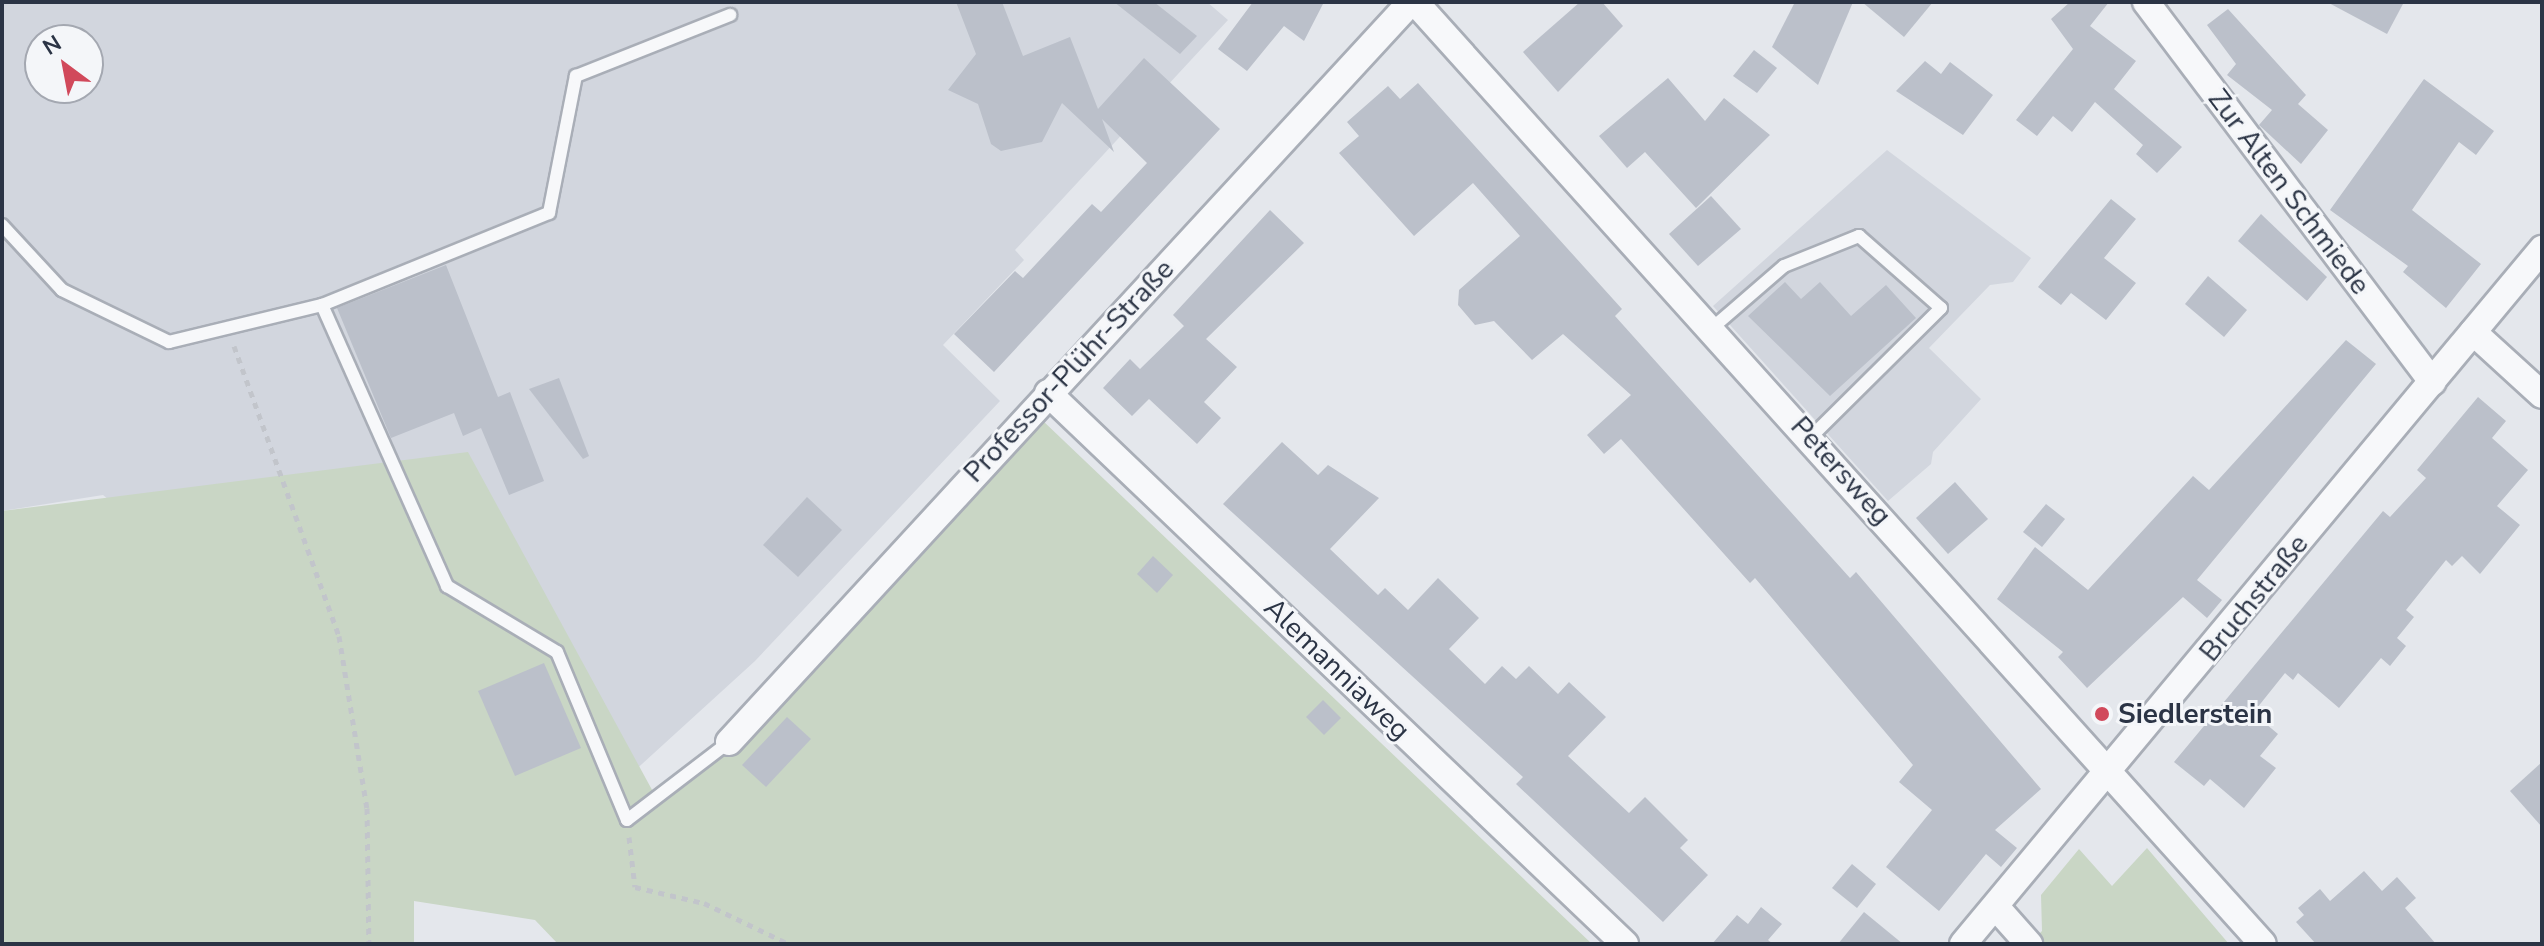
<!DOCTYPE html>
<meta charset="utf-8">
<style>
body{margin:0}
#map{position:relative;width:2544px;height:946px;overflow:hidden;background:#e4e7ec;font-family:"Nunito Sans",sans-serif}
div>[style]{position:absolute}
[style*='--x']{left:calc(var(--x)*1px);top:calc(var(--y)*1px);width:calc(var(--w)*1px);rotate:calc(var(--a)*1deg)}
.built>*{inset:0;background:#d2d6de}
.green>*{inset:0;background:#c9d6c5}
.building>*{inset:0;background:#bbc0ca}
.path>*{height:5px;margin-top:-2.5px;transform-origin:0;background:repeating-linear-gradient(90deg,#c2c5cb 0 6px,transparent 0 12px)}
.roads{filter:drop-shadow(2px 0 #a9aeb7) drop-shadow(-2px 0 #a9aeb7) drop-shadow(0 2px #a9aeb7) drop-shadow(0 -2px #a9aeb7)}
.lane>*{height:12px;margin:-6px;padding:0 6px;transform-origin:6px;border-radius:6px;background:#f7f8fa}
.street>*{height:26px;margin:-13px;padding:0 13px;transform-origin:13px;border-radius:13px;background:#f7f8fa}
.dots>*{width:22px;height:22px;translate:-50% -50%;box-sizing:border-box;border:4px solid #f4f6f9;border-radius:50%}
span{translate:-50% -50%;white-space:nowrap;text-align:center;line-height:1.15;-webkit-text-stroke:6px #f4f6f9;paint-order:stroke}
.street-label{font-size:28px;color:#2b3445}
.poi-label{font-size:28px;color:#2b3445;font-weight:700}
.left{translate:0 -50%;text-align:left}
.frame{position:absolute;inset:0;border:4px solid #2b3445;pointer-events:none}
.north{position:absolute;left:24px;top:24px;width:80px;height:80px;box-sizing:border-box;background:#f4f6f9;border:2px solid #a4a8b1;border-radius:50%;rotate:328deg;font-size:22px;font-weight:700;line-height:32px;text-align:center;color:#2b3445}
.north::after{content:'';display:block;margin:auto;width:28px;height:36px;background:#d1495b;clip-path:polygon(50% 0,100% 100%,50% 72%,0 100%)}
</style>
<div id="map">
<div class="built">
<i style="clip-path:polygon(evenodd,2px 2px,1207px 2px,1228px 20px,1015px 250px,1024px 260px,943px 345px,1000px 401px,755px 661px,540px 857px,103px 495px,2px 511px,2px 2px,40px 40px,88px 40px,88px 88px,40px 88px,40px 40px)"></i>
<i style="clip-path:polygon(1887px 150px,2031px 258px,2013px 282px,1990px 285px,1929px 348px,1981px 399px,1933px 452px,1931px 464px,1888px 501px,1713px 306px)"></i>
</div>
<div class="green">
<i style="clip-path:polygon(1042px 420px,1592px 944px,558px 944px,535px 920px,414px 901px,414px 944px,2px 944px,2px 511px,468px 452px,657px 799px,789px 696px)"></i>
<i style="clip-path:polygon(2147px 848px,2229px 944px,2029px 944px,2042px 931px,2041px 895px,2079px 849px,2112px 886px)"></i>
</div>
<div class="building">
<i style="clip-path:polygon(956px 2px,1002px 2px,1023px 56px,1070px 37px,1098px 109px,1144px 58px,1220px 129px,994px 372px,954px 334px,1015px 271px,1023px 278px,1092px 204px,1101px 212px,1147px 163px,1102px 119px,1114px 152px,1062px 103px,1042px 142px,1001px 151px,991px 144px,978px 104px,948px 90px,976px 54px)"></i>
<i style="clip-path:polygon(1114px 2px,1154px 2px,1197px 36px,1180px 54px)"></i>
<i style="clip-path:polygon(1253px 2px,1324px 2px,1304px 41px,1284px 26px,1247px 71px,1218px 49px)"></i>
<i style="clip-path:polygon(1580px 2px,1602px 2px,1623px 26px,1558px 92px,1523px 52px)"></i>
<i style="clip-path:polygon(1795px 2px,1853px 2px,1818px 85px,1772px 47px)"></i>
<i style="clip-path:polygon(1862px 2px,1933px 2px,1904px 37px)"></i>
<i style="clip-path:polygon(2070px 2px,2109px 2px,2090px 26px,2136px 61px,2114px 89px,2182px 147px,2157px 173px,2136px 154px,2143px 145px,2095px 102px,2072px 132px,2053px 116px,2037px 136px,2016px 120px,2073px 49px,2051px 19px)"></i>
<i style="clip-path:polygon(2327px 2px,2404px 2px,2387px 34px)"></i>
<i style="clip-path:polygon(2228px 9px,2306px 95px,2298px 104px,2328px 130px,2301px 164px,2259px 125px,2272px 110px,2227px 75px,2236px 64px,2207px 25px)"></i>
<i style="clip-path:polygon(1754px 50px,1777px 68px,1757px 93px,1733px 76px)"></i>
<i style="clip-path:polygon(1925px 61px,1941px 74px,1950px 62px,1993px 95px,1963px 135px,1896px 91px)"></i>
<i style="clip-path:polygon(1668px 78px,1705px 121px,1724px 98px,1770px 135px,1696px 208px,1645px 152px,1627px 168px,1599px 136px)"></i>
<i style="clip-path:polygon(2424px 79px,2494px 131px,2476px 155px,2459px 142px,2412px 210px,2481px 264px,2446px 308px,2403px 272px,2408px 266px,2330px 210px)"></i>
<i style="clip-path:polygon(1418px 83px,1622px 309px,1615px 316px,1850px 578px,1856px 572px,2041px 789px,1995px 830px,2017px 848px,2001px 867px,1986px 854px,1939px 911px,1886px 867px,1932px 810px,1899px 782px,1913px 765px,1755px 578px,1750px 583px,1621px 439px,1604px 454px,1587px 435px,1631px 395px,1563px 334px,1532px 360px,1494px 321px,1475px 325px,1458px 305px,1459px 290px,1520px 236px,1473px 183px,1414px 236px,1339px 153px,1359px 136px,1347px 122px,1388px 86px,1400px 99px)"></i>
<i style="clip-path:polygon(1711px 196px,1741px 229px,1698px 266px,1669px 234px)"></i>
<i style="clip-path:polygon(2111px 199px,2136px 219px,2104px 258px,2136px 283px,2106px 320px,2071px 293px,2061px 305px,2038px 287px)"></i>
<i style="clip-path:polygon(1270px 210px,1304px 243px,1206px 339px,1237px 367px,1204px 402px,1221px 418px,1197px 444px,1149px 399px,1132px 416px,1103px 388px,1130px 359px,1140px 369px,1184px 326px,1173px 315px)"></i>
<i style="clip-path:polygon(2261px 214px,2327px 277px,2307px 301px,2238px 241px)"></i>
<i style="clip-path:polygon(446px 265px,498px 397px,510px 392px,544px 481px,509px 495px,481px 428px,463px 436px,454px 413px,391px 438px,337px 308px)"></i>
<i style="clip-path:polygon(2208px 276px,2247px 310px,2224px 337px,2185px 304px)"></i>
<i style="clip-path:polygon(1785px 282px,1801px 299px,1820px 282px,1851px 316px,1886px 285px,1916px 318px,1830px 396px,1748px 316px)"></i>
<i style="clip-path:polygon(2346px 340px,2376px 364px,2197px 580px,2222px 600px,2207px 618px,2183px 597px,2087px 688px,2058px 657px,2063px 652px,1997px 599px,2035px 547px,2088px 590px,2193px 476px,2209px 490px)"></i>
<i style="clip-path:polygon(559px 378px,589px 456px,583px 459px,529px 389px)"></i>
<i style="clip-path:polygon(2478px 397px,2506px 421px,2492px 438px,2528px 470px,2497px 506px,2520px 525px,2480px 574px,2462px 556px,2452px 566px,2446px 560px,2406px 610px,2414px 617px,2397px 638px,2406px 646px,2390px 666px,2381px 658px,2339px 708px,2298px 673px,2293px 680px,2285px 673px,2253px 713px,2278px 734px,2260px 756px,2276px 768px,2244px 808px,2210px 779px,2204px 786px,2174px 762px,2383px 511px,2390px 517px,2426px 478px,2417px 470px)"></i>
<i style="clip-path:polygon(1282px 442px,1318px 475px,1328px 465px,1379px 498px,1330px 549px,1378px 595px,1385px 588px,1408px 610px,1438px 578px,1479px 618px,1449px 649px,1485px 684px,1502px 666px,1516px 679px,1529px 666px,1558px 694px,1569px 682px,1606px 717px,1568px 756px,1629px 813px,1645px 797px,1688px 840px,1680px 848px,1708px 875px,1663px 922px,1516px 784px,1523px 777px,1223px 504px)"></i>
<i style="clip-path:polygon(1955px 482px,1988px 519px,1948px 554px,1916px 518px)"></i>
<i style="clip-path:polygon(807px 497px,842px 530px,798px 577px,763px 545px)"></i>
<i style="clip-path:polygon(2046px 504px,2065px 519px,2042px 547px,2023px 532px)"></i>
<i style="clip-path:polygon(1153px 556px,1173px 575px,1157px 593px,1137px 574px)"></i>
<i style="clip-path:polygon(544px 663px,581px 748px,515px 776px,478px 691px)"></i>
<i style="clip-path:polygon(1323px 700px,1341px 718px,1324px 735px,1306px 717px)"></i>
<i style="clip-path:polygon(787px 717px,811px 739px,766px 787px,742px 765px)"></i>
<i style="clip-path:polygon(2542px 762px,2542px 827px,2510px 791px)"></i>
<i style="clip-path:polygon(1852px 864px,1876px 884px,1857px 908px,1832px 888px)"></i>
<i style="clip-path:polygon(2364px 871px,2382px 891px,2397px 877px,2416px 898px,2405px 908px,2436px 944px,2316px 944px,2296px 922px,2304px 915px,2298px 908px,2320px 889px,2330px 901px)"></i>
<i style="clip-path:polygon(1761px 907px,1782px 924px,1768px 940px,1773px 944px,1712px 944px,1737px 915px,1748px 924px)"></i>
<i style="clip-path:polygon(1864px 912px,1903px 944px,1838px 944px)"></i>
</div>
<div class="path">
<i style="--x:234;--y:346;--w:308;--a:70.1"></i>
<i style="--x:339;--y:636;--w:174;--a:80.8"></i>
<i style="--x:367;--y:808;--w:136;--a:89.2"></i>
<i style="--x:629;--y:837;--w:50;--a:83.2"></i>
<i style="--x:635;--y:887;--w:71;--a:13.1"></i>
<i style="--x:704;--y:903;--w:94;--a:25.8"></i>
</div>
<div class="roads">
<div class="lane">
<i style="--x:2;--y:225;--w:88;--a:47.3"></i>
<i style="--x:62;--y:290;--w:119;--a:25.9"></i>
<i style="--x:169;--y:342;--w:157;--a:-13.6"></i>
<i style="--x:322;--y:305;--w:308;--a:66"></i>
<i style="--x:447;--y:586;--w:128;--a:31"></i>
<i style="--x:557;--y:652;--w:182;--a:67.4"></i>
<i style="--x:627;--y:820;--w:128;--a:-37.4"></i>
<i style="--x:322;--y:305;--w:245;--a:-22.1"></i>
<i style="--x:549;--y:213;--w:140;--a:-78.9"></i>
<i style="--x:576;--y:76;--w:166;--a:-21.6"></i>
<i style="--x:1711;--y:329;--w:96;--a:-40.8"></i>
<i style="--x:1784;--y:266;--w:81;--a:-21.8"></i>
<i style="--x:1859;--y:236;--w:109;--a:41.3"></i>
<i style="--x:1941;--y:308;--w:185;--a:135.2"></i>
</div>
<div class="street">
<i style="--x:1415;--y:2;--w:1267;--a:48.01"></i>
<i style="--x:2146;--y:2;--w:476;--a:53"></i>
<i style="--x:2473;--y:332;--w:93;--a:42.4"></i>
<i style="--x:1048;--y:393;--w:798;--a:43.68"></i>
<i style="--x:729;--y:742;--w:1006;--a:-47.34"></i>
<i style="--x:1996;--y:907;--w:50;--a:48.3"></i>
<i style="--x:1963;--y:944;--w:905;--a:-50.2"></i>
</div>
</div>
<div class="dots">
<i style="left:2102px;top:714px;background:#d1495b"></i>
</div>
<div class="street-label">
<span style="left:2289px;top:192px;rotate:53deg">Zur Alten Schmiede</span>
<span style="left:1069px;top:371px;rotate:-47deg">Professor-Plühr-Straße</span>
<span style="left:1841px;top:471px;rotate:48deg">Petersweg</span>
<span style="left:2254px;top:598px;rotate:-51deg">Bruchstraße</span>
<span style="left:1337px;top:669px;rotate:44deg">Alemanniaweg</span>
</div>
<div class="poi-label">
<span class="left" style="left:2118px;top:714px">Siedlerstein</span>
</div>
<div class="frame"></div>
<div class="north">N</div>
</div>
